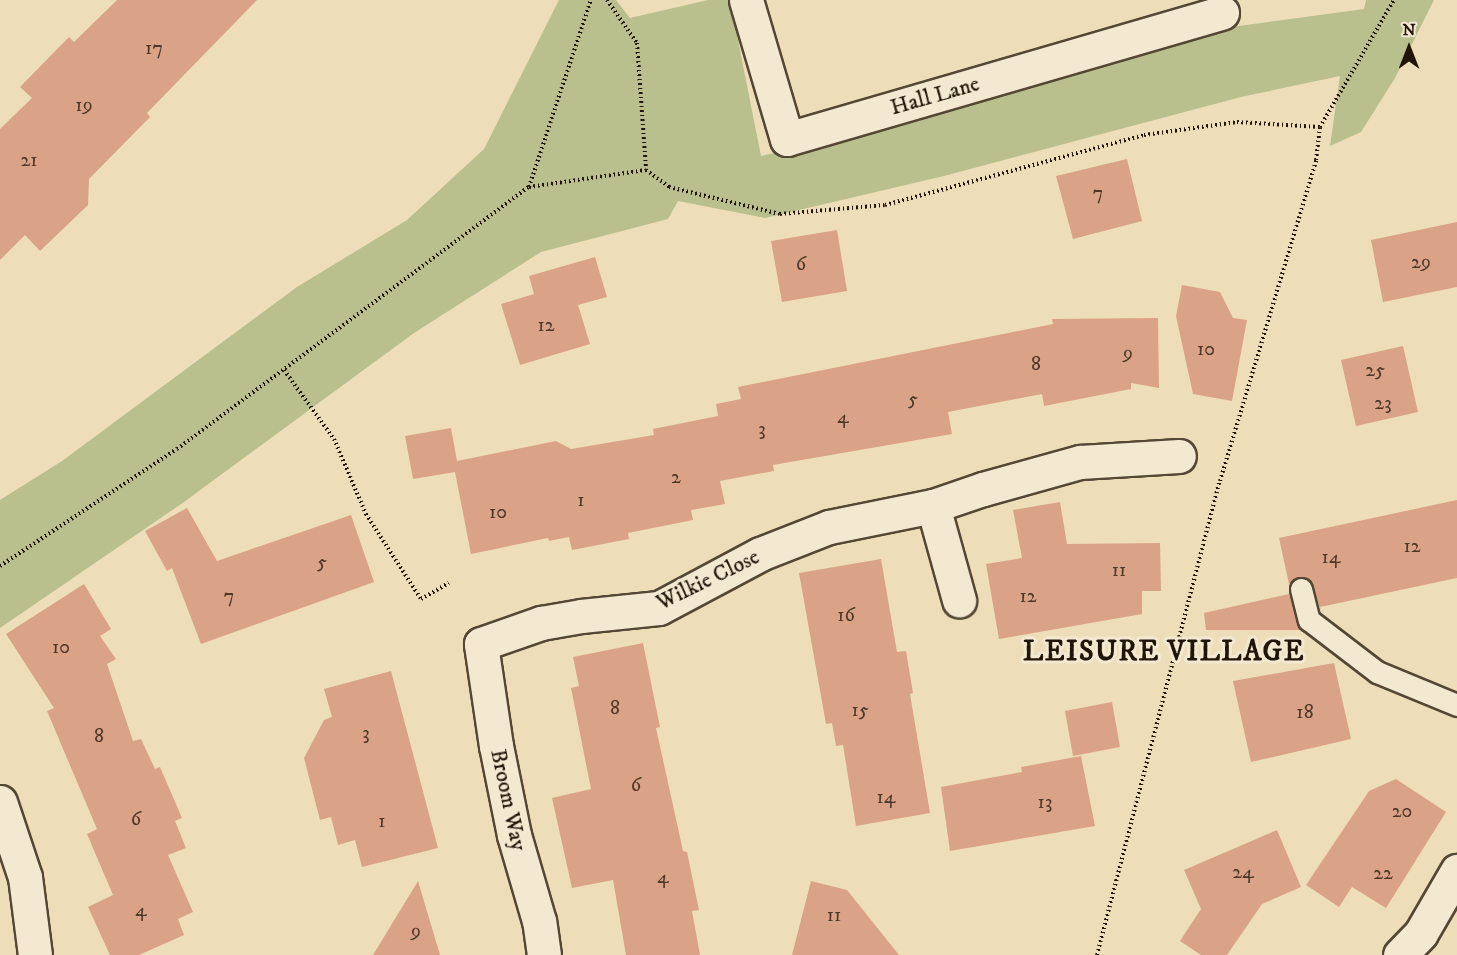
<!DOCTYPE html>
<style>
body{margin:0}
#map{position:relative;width:1457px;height:955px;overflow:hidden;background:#edddb8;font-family:"IM FELL DW Pica",serif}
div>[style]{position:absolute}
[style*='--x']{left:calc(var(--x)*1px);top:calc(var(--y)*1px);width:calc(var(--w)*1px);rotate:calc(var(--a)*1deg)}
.green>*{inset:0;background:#b9c08e}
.building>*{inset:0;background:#daa387}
.path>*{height:4px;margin-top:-2px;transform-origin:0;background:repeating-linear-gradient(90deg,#211507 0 1.5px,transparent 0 4.5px)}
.roads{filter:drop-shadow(2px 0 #544733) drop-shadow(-2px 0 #544733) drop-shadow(0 2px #544733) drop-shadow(0 -2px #544733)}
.service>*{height:21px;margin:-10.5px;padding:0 10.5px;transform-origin:10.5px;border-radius:10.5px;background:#f3e9d1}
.minor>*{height:33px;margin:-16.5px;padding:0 16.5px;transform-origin:16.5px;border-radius:16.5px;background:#f3e9d1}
span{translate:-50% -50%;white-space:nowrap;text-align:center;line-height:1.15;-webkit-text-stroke:6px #f3e9d1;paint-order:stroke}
.number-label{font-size:20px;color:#4f3827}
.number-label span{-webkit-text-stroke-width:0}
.street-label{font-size:22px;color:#211507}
.district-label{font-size:28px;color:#211507;font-weight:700;letter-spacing:1.5px}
.north{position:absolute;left:1379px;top:18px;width:60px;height:60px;-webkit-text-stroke:4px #f3e9d1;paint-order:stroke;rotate:0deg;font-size:16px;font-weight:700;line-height:24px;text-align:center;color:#211507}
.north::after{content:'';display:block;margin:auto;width:21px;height:27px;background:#211507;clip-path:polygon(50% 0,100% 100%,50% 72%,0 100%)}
</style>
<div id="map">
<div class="green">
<i style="clip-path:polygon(559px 0,616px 0,630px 18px,708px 0,730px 0,761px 156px,826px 141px,1224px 28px,1364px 9px,1366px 0,1434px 0,1395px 78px,1361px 132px,1330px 146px,1340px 76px,1241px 97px,944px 176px,765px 218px,678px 201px,668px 219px,541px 252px,414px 333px,184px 502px,0 628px,0 500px,62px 461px,297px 287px,407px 220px,484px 149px)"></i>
</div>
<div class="building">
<i style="clip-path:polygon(117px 0,257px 0,147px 113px,150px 117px,89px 179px,88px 205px,40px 251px,25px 235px,0 260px,0 129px,32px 98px,20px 87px,69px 37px,74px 42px)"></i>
<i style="clip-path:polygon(1127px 159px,1142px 221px,1073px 239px,1056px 176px)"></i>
<i style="clip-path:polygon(1457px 222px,1457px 287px,1383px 302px,1371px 240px)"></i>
<i style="clip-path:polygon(837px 230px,847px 291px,782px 302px,771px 241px)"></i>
<i style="clip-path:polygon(595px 257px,607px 297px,578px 305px,590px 344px,520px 365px,501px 304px,534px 294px,529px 276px)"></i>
<i style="clip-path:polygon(1182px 285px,1220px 292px,1233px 318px,1247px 320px,1232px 401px,1193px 394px,1176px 316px)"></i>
<i style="clip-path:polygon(1158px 318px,1159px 388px,1131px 383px,1131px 389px,1044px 406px,1042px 394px,948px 412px,952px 434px,773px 465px,774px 471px,720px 481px,725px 504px,691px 510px,693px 520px,628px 533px,629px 539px,572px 550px,569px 537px,549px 541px,548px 538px,471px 554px,455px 472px,413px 479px,405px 436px,451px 428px,457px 461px,556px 441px,571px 449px,654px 435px,653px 429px,718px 416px,716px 404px,741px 399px,738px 387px,1053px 324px,1052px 319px)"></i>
<i style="clip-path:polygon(1403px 346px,1418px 412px,1356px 426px,1341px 360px)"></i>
<i style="clip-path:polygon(1457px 500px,1457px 578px,1320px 607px,1322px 614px,1310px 580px,1298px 577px,1289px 584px,1279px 538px)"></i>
<i style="clip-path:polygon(1060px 502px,1067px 544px,1160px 543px,1161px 591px,1142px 591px,1142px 614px,999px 639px,986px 564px,1022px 558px,1013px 510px)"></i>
<i style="clip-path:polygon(187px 508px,217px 561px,351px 515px,374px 582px,201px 644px,172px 568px,167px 571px,145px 531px)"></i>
<i style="clip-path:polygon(881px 559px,897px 652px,906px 651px,913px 693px,910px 694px,930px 813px,856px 826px,843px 745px,836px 746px,832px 723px,826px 724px,799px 573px)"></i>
<i style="clip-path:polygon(84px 584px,111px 629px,100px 636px,116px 659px,107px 664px,133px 741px,141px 739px,155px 769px,160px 767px,182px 818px,175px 821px,186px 848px,168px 855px,193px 912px,178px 919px,184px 935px,139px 955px,110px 955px,88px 907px,113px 895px,87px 834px,97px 829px,47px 711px,54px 708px,6px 634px)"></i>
<i style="clip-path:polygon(1289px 594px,1301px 630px,1206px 630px,1204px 613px)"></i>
<i style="clip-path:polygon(643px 643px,660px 727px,656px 728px,683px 851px,687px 852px,699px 910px,692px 911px,700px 955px,626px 955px,613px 880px,572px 888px,552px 798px,591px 789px,571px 688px,579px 686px,573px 657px)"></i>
<i style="clip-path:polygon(1334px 663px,1351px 739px,1251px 762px,1233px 681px)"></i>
<i style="clip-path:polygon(391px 671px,438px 848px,362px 867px,355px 840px,338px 845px,331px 817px,320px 820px,304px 758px,324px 720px,332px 717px,324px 689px)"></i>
<i style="clip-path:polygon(1112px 702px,1120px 747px,1073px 756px,1065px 711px)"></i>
<i style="clip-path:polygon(1081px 756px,1095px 826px,950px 851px,941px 787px,1022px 772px,1021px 767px)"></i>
<i style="clip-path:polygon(1396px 779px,1446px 812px,1386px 908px,1352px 887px,1339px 907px,1306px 885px,1369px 791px)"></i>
<i style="clip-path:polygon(1277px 830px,1301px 887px,1262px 904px,1227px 955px,1201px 955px,1180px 941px,1201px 909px,1184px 870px)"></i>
<i style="clip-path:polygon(418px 881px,440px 955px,373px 955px)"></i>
<i style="clip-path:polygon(811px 881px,847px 890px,899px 955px,792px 955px)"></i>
</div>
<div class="path">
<i style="--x:607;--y:0;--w:52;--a:55.1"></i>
<i style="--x:637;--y:43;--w:127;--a:85.9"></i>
<i style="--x:529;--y:187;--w:197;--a:-71.7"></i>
<i style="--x:284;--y:370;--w:85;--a:54.1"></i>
<i style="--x:334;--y:439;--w:82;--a:66.9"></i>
<i style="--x:366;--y:514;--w:101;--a:57.1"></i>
<i style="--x:421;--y:599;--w:32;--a:-30"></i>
<i style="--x:0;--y:566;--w:212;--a:-33.5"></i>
<i style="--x:177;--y:449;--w:439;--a:-36.7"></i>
<i style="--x:529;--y:187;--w:118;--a:-8.3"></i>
<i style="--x:646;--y:170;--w:29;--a:36"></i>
<i style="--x:669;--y:187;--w:114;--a:13.7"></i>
<i style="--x:780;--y:214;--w:105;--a:-4.9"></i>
<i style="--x:885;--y:205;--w:268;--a:-15.1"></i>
<i style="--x:1144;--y:135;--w:94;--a:-8"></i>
<i style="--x:1237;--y:122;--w:83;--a:3.4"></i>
<i style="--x:1097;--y:955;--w:490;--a:-75.5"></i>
<i style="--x:1220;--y:481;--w:335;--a:-73.3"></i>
<i style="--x:1316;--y:160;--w:33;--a:-83"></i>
<i style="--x:1320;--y:127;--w:147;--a:-59.8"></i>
</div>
<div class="roads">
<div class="service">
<i style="--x:1301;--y:589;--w:32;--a:76"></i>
<i style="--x:1309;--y:620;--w:86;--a:37.4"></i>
<i style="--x:1377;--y:672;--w:87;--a:22.4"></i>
</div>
<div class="minor">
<i style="--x:746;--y:0;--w:145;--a:73.6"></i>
<i style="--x:787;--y:139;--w:453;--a:-16.2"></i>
<i style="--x:933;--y:506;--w:98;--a:74.5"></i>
<i style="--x:0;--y:802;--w:79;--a:71.6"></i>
<i style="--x:25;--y:877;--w:79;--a:82.7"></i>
<i style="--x:544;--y:955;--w:34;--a:-98"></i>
<i style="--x:539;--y:921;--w:90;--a:-106.2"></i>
<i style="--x:514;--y:835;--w:91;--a:-101.4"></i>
<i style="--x:496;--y:746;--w:103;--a:-98.4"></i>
<i style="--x:481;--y:644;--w:64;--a:-19.3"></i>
<i style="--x:541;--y:623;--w:41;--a:-9.9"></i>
<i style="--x:581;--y:616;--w:78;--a:-5.9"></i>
<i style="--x:659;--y:608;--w:115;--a:-28.1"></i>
<i style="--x:760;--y:554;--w:74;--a:-21.4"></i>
<i style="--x:829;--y:527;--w:106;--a:-11.4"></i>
<i style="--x:933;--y:506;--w:53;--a:-18.8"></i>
<i style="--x:983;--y:489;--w:101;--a:-15.6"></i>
<i style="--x:1080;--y:462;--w:99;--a:-3.5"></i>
<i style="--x:1400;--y:955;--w:30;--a:-46"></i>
<i style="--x:1421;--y:933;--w:72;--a:-59.9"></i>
</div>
</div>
<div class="number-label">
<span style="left:154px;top:48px">17</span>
<span style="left:84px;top:105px">19</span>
<span style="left:29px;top:160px">21</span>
<span style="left:1098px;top:193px">7</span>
<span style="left:1421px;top:262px">29</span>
<span style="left:801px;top:264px">6</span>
<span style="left:546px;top:325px">12</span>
<span style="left:1206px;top:349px">10</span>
<span style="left:1128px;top:353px">9</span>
<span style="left:1036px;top:364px">8</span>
<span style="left:1375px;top:370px">25</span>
<span style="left:913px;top:399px">5</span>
<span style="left:1383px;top:403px">23</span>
<span style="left:843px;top:417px">4</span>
<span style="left:762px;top:429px">3</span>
<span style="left:676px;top:477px">2</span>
<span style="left:581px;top:500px">1</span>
<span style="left:498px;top:512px">10</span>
<span style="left:1412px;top:546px">12</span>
<span style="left:1331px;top:557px">14</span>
<span style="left:322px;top:562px">5</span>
<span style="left:1119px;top:570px">11</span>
<span style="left:229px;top:596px">7</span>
<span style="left:1028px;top:596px">12</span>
<span style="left:846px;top:615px">16</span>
<span style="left:61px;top:647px">10</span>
<span style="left:615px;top:708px">8</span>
<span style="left:860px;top:710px">15</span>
<span style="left:1305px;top:712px">18</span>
<span style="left:366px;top:733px">3</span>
<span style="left:99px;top:736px">8</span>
<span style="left:636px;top:785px">6</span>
<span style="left:886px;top:797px">14</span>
<span style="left:1045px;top:802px">13</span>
<span style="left:1402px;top:811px">20</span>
<span style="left:136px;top:819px">6</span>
<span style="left:382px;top:821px">1</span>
<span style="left:1243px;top:872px">24</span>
<span style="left:1383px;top:873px">22</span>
<span style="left:663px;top:877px">4</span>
<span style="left:141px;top:910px">4</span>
<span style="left:834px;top:915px">11</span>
<span style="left:416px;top:931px">9</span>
</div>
<div class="street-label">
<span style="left:935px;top:96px;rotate:-16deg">Hall Lane</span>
<span style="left:708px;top:580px;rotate:-26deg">Wilkie Close</span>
<span style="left:508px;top:800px;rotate:78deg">Broom Way</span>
</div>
<div class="district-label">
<span style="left:1164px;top:652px">LEISURE VILLAGE</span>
</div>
<div class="north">N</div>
</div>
